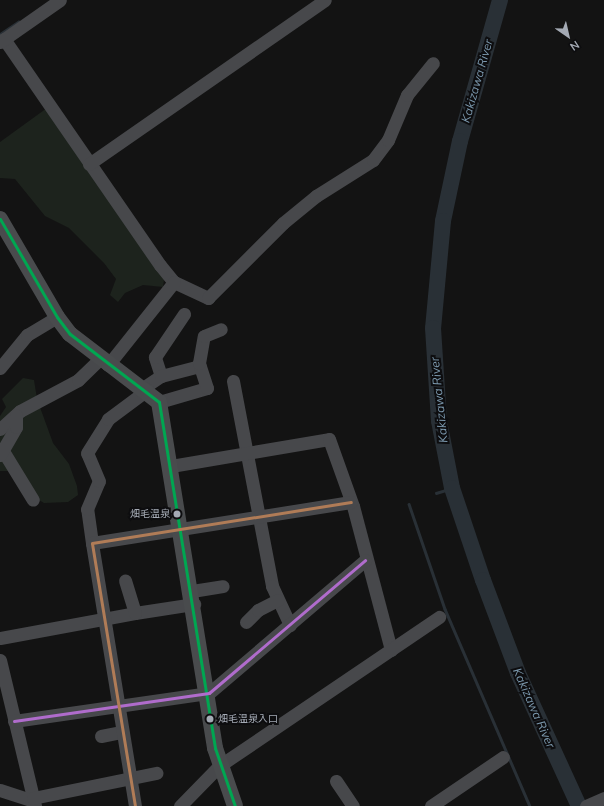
<!DOCTYPE html>
<meta charset="utf-8">
<style>
body{margin:0}
#map{position:relative;width:604px;height:806px;overflow:hidden;background:#131313;font-family:Mulish,"Noto Sans JP",sans-serif}
div>[style]{position:absolute}
[style*='--x']{left:calc(var(--x)*1px);top:calc(var(--y)*1px);width:calc(var(--w)*1px);rotate:calc(var(--a)*1deg)}
.green>*{inset:0;background:#1d231d}
.stream>*{height:2.5px;margin:-1.25px;padding:0 1.25px;transform-origin:1.25px;border-radius:1.25px;background:#293036}
.river>*{height:16px;margin:-8px;padding:0 8px;transform-origin:8px;border-radius:8px;background:#293036}
.minor>*{height:13px;margin:-6.5px;padding:0 6.5px;transform-origin:6.5px;border-radius:6.5px;background:#47484b}
.major>*{height:16px;margin:-8px;padding:0 8px;transform-origin:8px;border-radius:8px;background:#494b4d}
.bus-1>*{height:3px;margin:-1.5px;padding:0 1.5px;transform-origin:1.5px;border-radius:1.5px;background:#00a651}
.bus-2>*{height:3px;margin:-1.5px;padding:0 1.5px;transform-origin:1.5px;border-radius:1.5px;background:#b06ccc}
.bus-3>*{height:3px;margin:-1.5px;padding:0 1.5px;transform-origin:1.5px;border-radius:1.5px;background:#b07c57}
.dots>*{width:11px;height:11px;translate:-50% -50%;box-sizing:border-box;border:2px solid #0d0d0f;border-radius:50%}
span{translate:-50% -50%;white-space:nowrap;text-align:center;line-height:1.15;-webkit-text-stroke:4px #0d0d0f;paint-order:stroke}
.bus-label{font-size:10px;color:#a4aab4}
.right{translate:-100% -50%;text-align:right}
.left{translate:0 -50%;text-align:left}
.water-label{font-size:12px;color:#7c99ae;font-style:italic}
.north{position:absolute;left:548px;top:16px;width:40px;height:40px;-webkit-text-stroke:3px #0d0d0f;paint-order:stroke;rotate:146deg;font-size:11px;font-weight:700;line-height:16px;text-align:center;color:#a4aab4}
.north::after{content:'';display:block;margin:auto;width:14px;height:18px;background:#a4aab4;clip-path:polygon(50% 0,100% 100%,50% 72%,0 100%)}
</style>
<div id="map">
<div class="green">
<i style="clip-path:polygon(47px 108px,165px 272px,163px 287px,143px 285px,125px 293px,118px 302px,110px 295px,116px 279px,104px 263px,69px 228px,45px 216px,15px 179px,0 178px,0 142px)"></i>
<i style="clip-path:polygon(23px 378px,34px 380px,37px 399px,53px 443px,69px 464px,77px 486px,78px 495px,68px 502px,44px 503px,29px 494px,19px 471px,0 471px,0 416px,6px 407px,2px 399px)"></i>
</div>
<div class="stream">
<i style="--x:0;--y:34;--w:22;--a:-34"></i>
<i style="--x:436;--y:493;--w:17;--a:-17"></i>
<i style="--x:409;--y:504;--w:111;--a:71.1"></i>
<i style="--x:445;--y:609;--w:215;--a:66.7"></i>
</div>
<div class="river">
<i style="--x:500;--y:0;--w:147;--a:105.8"></i>
<i style="--x:460;--y:141;--w:82;--a:102"></i>
<i style="--x:443;--y:221;--w:107;--a:95.3"></i>
<i style="--x:433;--y:328;--w:93;--a:86.3"></i>
<i style="--x:439;--y:421;--w:68;--a:79"></i>
<i style="--x:452;--y:488;--w:97;--a:71.4"></i>
<i style="--x:483;--y:580;--w:99;--a:69.4"></i>
<i style="--x:518;--y:673;--w:146;--a:65.4"></i>
</div>
<div class="minor">
<i style="--x:4;--y:39;--w:275;--a:55.4"></i>
<i style="--x:160;--y:265;--w:22;--a:51"></i>
<i style="--x:174;--y:282;--w:38;--a:25"></i>
<i style="--x:208;--y:298;--w:106;--a:-45"></i>
<i style="--x:283;--y:223;--w:43;--a:-39.3"></i>
<i style="--x:316;--y:196;--w:67;--a:-32.3"></i>
<i style="--x:373;--y:160;--w:25;--a:-53"></i>
<i style="--x:388;--y:140;--w:49;--a:-67.1"></i>
<i style="--x:407;--y:95;--w:41;--a:-50.9"></i>
<i style="--x:0;--y:42;--w:73;--a:-35"></i>
<i style="--x:89;--y:164;--w:287;--a:-34.8"></i>
<i style="--x:108;--y:365;--w:106;--a:-51.5"></i>
<i style="--x:0;--y:368;--w:43;--a:-50.7"></i>
<i style="--x:27;--y:335;--w:35;--a:-31"></i>
<i style="--x:161;--y:376;--w:20;--a:-108"></i>
<i style="--x:155;--y:357;--w:52;--a:-56"></i>
<i style="--x:233;--y:381;--w:209;--a:79.2"></i>
<i style="--x:272;--y:586;--w:43;--a:65.2"></i>
<i style="--x:143;--y:388;--w:22;--a:-34"></i>
<i style="--x:161;--y:376;--w:40;--a:-14.4"></i>
<i style="--x:159;--y:402;--w:50;--a:-16.3"></i>
<i style="--x:207;--y:388;--w:26;--a:-108"></i>
<i style="--x:199;--y:363;--w:27;--a:-80"></i>
<i style="--x:204;--y:336;--w:18;--a:-22"></i>
<i style="--x:0;--y:429;--w:27;--a:-42"></i>
<i style="--x:20;--y:411;--w:66;--a:-28.1"></i>
<i style="--x:78;--y:380;--w:30;--a:-44"></i>
<i style="--x:3;--y:451;--w:57;--a:58.5"></i>
<i style="--x:0;--y:455;--w:32;--a:-60"></i>
<i style="--x:16;--y:427;--w:12;--a:-90"></i>
<i style="--x:171;--y:466;--w:160;--a:-9.7"></i>
<i style="--x:329;--y:439;--w:71;--a:70.3"></i>
<i style="--x:353;--y:506;--w:149;--a:75.2"></i>
<i style="--x:92;--y:543;--w:34;--a:-98"></i>
<i style="--x:87;--y:509;--w:30;--a:-67"></i>
<i style="--x:99;--y:481;--w:30;--a:-113"></i>
<i style="--x:87;--y:453;--w:40;--a:-58"></i>
<i style="--x:108;--y:419;--w:49;--a:-36.6"></i>
<i style="--x:192;--y:591;--w:31;--a:-9"></i>
<i style="--x:135;--y:613;--w:60;--a:-8.7"></i>
<i style="--x:246;--y:622;--w:17;--a:-45"></i>
<i style="--x:258;--y:610;--w:22;--a:-27"></i>
<i style="--x:0;--y:638;--w:137;--a:-10.5"></i>
<i style="--x:135;--y:613;--w:34;--a:-107"></i>
<i style="--x:0;--y:660;--w:150;--a:76.5"></i>
<i style="--x:14;--y:721;--w:197;--a:-8.2"></i>
<i style="--x:209;--y:693;--w:205;--a:-40.4"></i>
<i style="--x:101;--y:736;--w:21;--a:-11"></i>
<i style="--x:336;--y:781;--w:30;--a:56"></i>
<i style="--x:0;--y:790;--w:36;--a:18"></i>
<i style="--x:33;--y:798;--w:126;--a:-11.5"></i>
<i style="--x:135;--y:806;--w:266;--a:-99.3"></i>
<i style="--x:92;--y:543;--w:262;--a:-9"></i>
<i style="--x:180;--y:806;--w:56;--a:-45.7"></i>
<i style="--x:219;--y:766;--w:266;--a:-34.1"></i>
<i style="--x:431;--y:806;--w:87;--a:-34.2"></i>
<i style="--x:586;--y:806;--w:20;--a:-24"></i>
</div>
<div class="major">
<i style="--x:0;--y:219;--w:113;--a:59.8"></i>
<i style="--x:57;--y:317;--w:21;--a:53"></i>
<i style="--x:70;--y:334;--w:112;--a:37.4"></i>
<i style="--x:159;--y:402;--w:351;--a:80.8"></i>
<i style="--x:215;--y:748;--w:61;--a:71"></i>
</div>
<div class="bus-1">
<i style="--x:0;--y:219;--w:113;--a:59.8"></i>
<i style="--x:57;--y:317;--w:21;--a:53"></i>
<i style="--x:70;--y:334;--w:112;--a:37.4"></i>
<i style="--x:159;--y:402;--w:351;--a:80.8"></i>
<i style="--x:215;--y:748;--w:61;--a:71"></i>
</div>
<div class="bus-2">
<i style="--x:14;--y:721;--w:197;--a:-8.2"></i>
<i style="--x:209;--y:693;--w:205;--a:-40.4"></i>
</div>
<div class="bus-3">
<i style="--x:135;--y:806;--w:266;--a:-99.3"></i>
<i style="--x:92;--y:543;--w:262;--a:-9"></i>
</div>
<div class="dots">
<i style="left:177px;top:514px;background:#a4aab4"></i>
<i style="left:210px;top:719px;background:#a4aab4"></i>
</div>
<div class="bus-label">
<span class="right" style="left:170px;top:514px">畑毛温泉</span>
<span class="left" style="left:218px;top:719px">畑毛温泉入口</span>
</div>
<div class="water-label">
<span style="left:477px;top:81px;rotate:-74deg">Kakizawa River</span>
<span style="left:439px;top:400px;rotate:-96deg">Kakizawa River</span>
<span style="left:534px;top:708px;rotate:66deg">Kakizawa River</span>
</div>
<div class="north">N</div>
</div>
